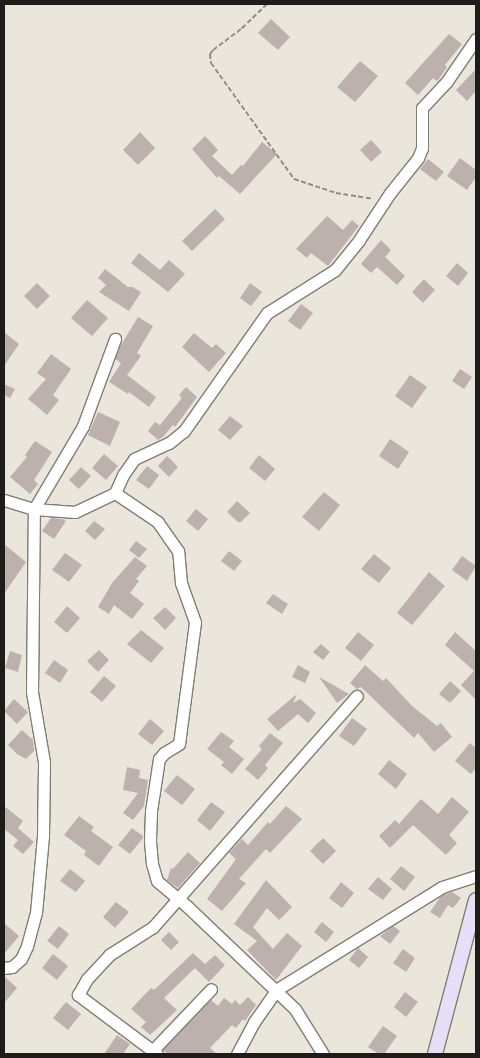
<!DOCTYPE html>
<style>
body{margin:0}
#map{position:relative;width:480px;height:1058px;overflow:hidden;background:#ebe6dc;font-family:"Roboto Condensed",sans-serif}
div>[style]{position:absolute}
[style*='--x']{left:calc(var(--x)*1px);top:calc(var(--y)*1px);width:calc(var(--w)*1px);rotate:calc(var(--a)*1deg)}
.building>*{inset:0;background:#bcb1ac}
.path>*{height:2px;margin-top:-1px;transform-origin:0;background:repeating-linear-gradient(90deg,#908d86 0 5px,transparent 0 7.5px)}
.roads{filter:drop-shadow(1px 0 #817d74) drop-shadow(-1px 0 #817d74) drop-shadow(0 1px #817d74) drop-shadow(0 -1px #817d74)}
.minor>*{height:11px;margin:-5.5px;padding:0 5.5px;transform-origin:5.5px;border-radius:5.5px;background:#fff}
.major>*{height:14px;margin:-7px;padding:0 7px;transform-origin:7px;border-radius:7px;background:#e6dff8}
span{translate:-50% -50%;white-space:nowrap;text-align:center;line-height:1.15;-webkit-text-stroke:4px #ebe6dc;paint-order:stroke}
.frame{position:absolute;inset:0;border:5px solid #1d1c18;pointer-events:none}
</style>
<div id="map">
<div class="building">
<i style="clip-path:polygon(271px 19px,290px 37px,278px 50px,258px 33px)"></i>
<i style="clip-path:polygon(449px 34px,462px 44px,445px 65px,447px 67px,439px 79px,437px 81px,433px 78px,418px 95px,405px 83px)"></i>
<i style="clip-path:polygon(360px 61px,378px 76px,355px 102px,337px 87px)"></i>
<i style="clip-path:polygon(476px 69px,476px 91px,467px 101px,456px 90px)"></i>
<i style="clip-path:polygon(140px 132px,155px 148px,138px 165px,123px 150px)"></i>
<i style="clip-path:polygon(205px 136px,218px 150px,212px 156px,232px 175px,241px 165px,243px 166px,262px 142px,277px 154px,240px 194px,219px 176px,217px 178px,192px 149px)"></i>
<i style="clip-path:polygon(371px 140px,382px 152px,371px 162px,360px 150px)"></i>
<i style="clip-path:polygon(460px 158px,476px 170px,476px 177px,467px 190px,447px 176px)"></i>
<i style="clip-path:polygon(428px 159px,444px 172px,436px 181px,420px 169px)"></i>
<i style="clip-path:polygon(215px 209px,225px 219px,192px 251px,182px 241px)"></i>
<i style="clip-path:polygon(327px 216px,343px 230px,352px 220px,359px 226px,328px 266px,311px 253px,307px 258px,296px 249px)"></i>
<i style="clip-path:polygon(381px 240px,391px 250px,385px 257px,405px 276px,397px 285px,377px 267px,371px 273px,361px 264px)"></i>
<i style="clip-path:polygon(139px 253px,160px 270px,169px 260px,185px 274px,168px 292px,131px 263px)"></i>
<i style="clip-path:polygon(457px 263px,468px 273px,458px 286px,446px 276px)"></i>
<i style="clip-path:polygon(105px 269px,128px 287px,132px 287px,141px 292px,129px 311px,99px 292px,106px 285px,98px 278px)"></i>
<i style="clip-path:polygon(424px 279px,435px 290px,423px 303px,412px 292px)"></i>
<i style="clip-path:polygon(37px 283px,50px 296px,37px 309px,24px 296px)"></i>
<i style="clip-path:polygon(250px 283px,262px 292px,251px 306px,240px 298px)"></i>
<i style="clip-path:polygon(87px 300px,108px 318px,92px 336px,71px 318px)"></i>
<i style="clip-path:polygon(301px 304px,313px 313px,300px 330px,288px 321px)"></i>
<i style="clip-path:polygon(138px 317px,153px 326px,137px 353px,141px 356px,127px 375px,156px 397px,149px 407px,129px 392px,128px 394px,109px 382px,121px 363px,115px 359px,121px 345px)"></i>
<i style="clip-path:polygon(4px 332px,19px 344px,4px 366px)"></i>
<i style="clip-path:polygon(194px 333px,212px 348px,216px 344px,226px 353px,209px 372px,182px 347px)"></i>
<i style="clip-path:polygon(51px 354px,71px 369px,53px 395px,59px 400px,47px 415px,28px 399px,46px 379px,37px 373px)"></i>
<i style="clip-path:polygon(460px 369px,472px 377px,464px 389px,452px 381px)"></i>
<i style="clip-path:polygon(410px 375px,427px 387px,412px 408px,395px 396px)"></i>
<i style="clip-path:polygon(4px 384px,15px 389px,10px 398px,4px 395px)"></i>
<i style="clip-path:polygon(186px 387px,197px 397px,175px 427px,173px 425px,163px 437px,158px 440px,148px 431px,155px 422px,160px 425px,182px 398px,179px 395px)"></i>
<i style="clip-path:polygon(98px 412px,120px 422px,110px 446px,88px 435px)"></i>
<i style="clip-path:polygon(230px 416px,243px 426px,230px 440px,218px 430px)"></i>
<i style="clip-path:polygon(390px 439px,409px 452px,398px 469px,379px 456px)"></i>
<i style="clip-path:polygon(35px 441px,52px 452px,34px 480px,38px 484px,30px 494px,10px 477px,27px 457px,25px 455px)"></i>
<i style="clip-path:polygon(104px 454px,118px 466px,106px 480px,92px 468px)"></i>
<i style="clip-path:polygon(259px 455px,275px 469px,265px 481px,249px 468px)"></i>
<i style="clip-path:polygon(167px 456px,178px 467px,169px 477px,158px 466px)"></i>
<i style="clip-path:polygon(147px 466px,159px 475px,149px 489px,136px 480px)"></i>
<i style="clip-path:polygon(81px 467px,91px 476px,79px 489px,69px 480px)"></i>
<i style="clip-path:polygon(324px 492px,340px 505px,319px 531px,302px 517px)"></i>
<i style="clip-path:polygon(237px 501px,250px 513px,241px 522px,238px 522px,227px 512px)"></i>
<i style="clip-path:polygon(196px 509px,208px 519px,198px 531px,186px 521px)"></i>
<i style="clip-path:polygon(51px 518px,62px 519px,66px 521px,54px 539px,42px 531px)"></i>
<i style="clip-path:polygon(94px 521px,105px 529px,95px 540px,85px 531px)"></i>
<i style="clip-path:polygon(136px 541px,147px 549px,139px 558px,129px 550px)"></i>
<i style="clip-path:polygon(4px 544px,26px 562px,4px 594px)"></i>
<i style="clip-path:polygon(229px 551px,242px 561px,234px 571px,221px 561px)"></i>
<i style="clip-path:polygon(65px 553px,82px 565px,69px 582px,52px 570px)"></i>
<i style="clip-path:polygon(374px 554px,391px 568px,379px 583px,361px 569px)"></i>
<i style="clip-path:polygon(462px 556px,476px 566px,467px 581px,452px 570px)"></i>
<i style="clip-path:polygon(135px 557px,147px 566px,136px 579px,139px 581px,130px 593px,144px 604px,132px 619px,114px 605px,109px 614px,98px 607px,112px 583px)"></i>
<i style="clip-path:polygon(429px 572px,445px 586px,412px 625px,397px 613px)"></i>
<i style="clip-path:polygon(273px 594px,288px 604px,282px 614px,266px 603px)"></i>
<i style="clip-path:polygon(67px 606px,80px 618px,67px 633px,54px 622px)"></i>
<i style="clip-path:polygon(165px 607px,176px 618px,165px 630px,153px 618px)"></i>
<i style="clip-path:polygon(141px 630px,164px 648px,151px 663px,127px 644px)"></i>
<i style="clip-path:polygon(358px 632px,374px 645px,361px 661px,345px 648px)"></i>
<i style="clip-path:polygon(455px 632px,476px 651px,476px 700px,461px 685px,474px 671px,445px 645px)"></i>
<i style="clip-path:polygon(321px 644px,330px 652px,323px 660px,313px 652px)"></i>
<i style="clip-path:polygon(99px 650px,109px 660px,98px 672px,87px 661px)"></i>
<i style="clip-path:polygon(10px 651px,22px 655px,18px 672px,5px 668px)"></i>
<i style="clip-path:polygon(54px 660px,68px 670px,60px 683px,45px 673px)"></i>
<i style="clip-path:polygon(298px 665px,310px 672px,305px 683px,292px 677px)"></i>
<i style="clip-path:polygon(365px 665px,383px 681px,386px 678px,412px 706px,437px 726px,441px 723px,452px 737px,434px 752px,418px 733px,414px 738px,361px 687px,357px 689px,350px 683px)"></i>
<i style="clip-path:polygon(104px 676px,116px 686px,102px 702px,90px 692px)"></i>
<i style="clip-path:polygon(319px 677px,349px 694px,337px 703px)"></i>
<i style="clip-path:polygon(450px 681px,461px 691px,450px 703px,439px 694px)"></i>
<i style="clip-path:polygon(297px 694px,293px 703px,300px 699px,316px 713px,308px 723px,298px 714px,278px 731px,267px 719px)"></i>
<i style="clip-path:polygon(14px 699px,28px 712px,17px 724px,4px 711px)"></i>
<i style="clip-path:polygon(352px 718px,367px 729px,354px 746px,339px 736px)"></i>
<i style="clip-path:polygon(150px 719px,164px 731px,152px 745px,138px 734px)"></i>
<i style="clip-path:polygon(22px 730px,33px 740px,34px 751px,26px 759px,17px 754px,8px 745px)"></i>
<i style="clip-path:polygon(221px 732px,234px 741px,229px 747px,244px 759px,232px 774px,221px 765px,224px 762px,207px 749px)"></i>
<i style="clip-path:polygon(270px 733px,283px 743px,265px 765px,268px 768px,258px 780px,245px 769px,262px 749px,259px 746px)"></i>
<i style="clip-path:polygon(470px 743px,476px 748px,476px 768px,471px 774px,455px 761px)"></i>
<i style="clip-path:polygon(389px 760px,407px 774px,396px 789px,378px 774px)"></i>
<i style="clip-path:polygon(127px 767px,140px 770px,139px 778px,148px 780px,144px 806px,133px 820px,123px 813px,138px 793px,123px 790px)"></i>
<i style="clip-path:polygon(177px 775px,195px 789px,182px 805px,164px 791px)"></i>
<i style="clip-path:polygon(452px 797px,469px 812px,449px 835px,457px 843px,446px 855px,413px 825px,390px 848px,379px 836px,395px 820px,399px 824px,421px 799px,438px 814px)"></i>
<i style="clip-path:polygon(211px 802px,225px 812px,210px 831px,197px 820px)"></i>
<i style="clip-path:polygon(4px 806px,23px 821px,18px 828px,34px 842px,23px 854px,13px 846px,18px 840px,4px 829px)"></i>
<i style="clip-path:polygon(286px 806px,302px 819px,270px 853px,266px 849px,239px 879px,246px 883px,222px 911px,207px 899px,236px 859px,229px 853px,242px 839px,248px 845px,268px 822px,270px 824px)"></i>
<i style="clip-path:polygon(79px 816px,94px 827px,91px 831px,113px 847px,99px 866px,84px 855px,86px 851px,64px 835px)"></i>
<i style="clip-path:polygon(132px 828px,143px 836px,143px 838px,130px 854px,118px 845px)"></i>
<i style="clip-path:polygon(323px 838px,336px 851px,323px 864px,310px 851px)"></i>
<i style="clip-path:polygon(188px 852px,200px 863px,178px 888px,167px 880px,171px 868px,173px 869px)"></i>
<i style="clip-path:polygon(401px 866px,415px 877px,404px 891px,390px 879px)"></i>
<i style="clip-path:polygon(70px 869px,85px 881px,76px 892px,60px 881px)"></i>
<i style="clip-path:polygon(378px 877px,392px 889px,383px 900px,368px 889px)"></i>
<i style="clip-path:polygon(266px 880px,292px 907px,279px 920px,267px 908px,253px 927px,273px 949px,287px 933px,302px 946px,276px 980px,247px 950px,257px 941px,234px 924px)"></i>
<i style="clip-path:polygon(341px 882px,354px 893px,342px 908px,329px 898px)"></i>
<i style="clip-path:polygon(452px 892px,461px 898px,453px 908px,448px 905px,440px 918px,430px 912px,441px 896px)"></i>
<i style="clip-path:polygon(116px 902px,129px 912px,115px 928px,103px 917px)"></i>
<i style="clip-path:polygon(322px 922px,334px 932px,326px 942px,314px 932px)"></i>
<i style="clip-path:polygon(4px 923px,19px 936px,4px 954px)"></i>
<i style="clip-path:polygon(59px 926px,69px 934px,58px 949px,47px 941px)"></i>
<i style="clip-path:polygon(393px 926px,400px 931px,390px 944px,380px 936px)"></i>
<i style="clip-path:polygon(169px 932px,179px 942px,171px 950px,161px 940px)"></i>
<i style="clip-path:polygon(358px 948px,368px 957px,359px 968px,349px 960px)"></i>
<i style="clip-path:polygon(403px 949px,415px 958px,406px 972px,393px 963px)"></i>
<i style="clip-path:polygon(193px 953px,205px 964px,215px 955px,225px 965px,209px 982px,195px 968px,164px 998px,177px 1010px,150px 1035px,141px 1027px,146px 1022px,131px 1009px,151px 988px,154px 990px)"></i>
<i style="clip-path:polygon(53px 954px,68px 966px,57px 980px,42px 968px)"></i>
<i style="clip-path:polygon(4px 976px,17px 988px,4px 1003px)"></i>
<i style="clip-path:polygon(405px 992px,418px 1002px,406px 1017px,394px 1007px)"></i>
<i style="clip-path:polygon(248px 997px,256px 1005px,245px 1021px,243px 1019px,236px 1028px,232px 1025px,210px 1048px,217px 1054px,168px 1054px,163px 1050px,211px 1000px,218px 1006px,224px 998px,232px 1004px,235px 1000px,240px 1005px)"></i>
<i style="clip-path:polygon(66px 1002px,81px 1014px,68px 1030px,53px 1018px)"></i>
<i style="clip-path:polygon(383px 1026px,397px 1036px,384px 1054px,379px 1054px,368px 1047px)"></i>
<i style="clip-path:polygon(117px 1035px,130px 1044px,123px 1054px,104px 1054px)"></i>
</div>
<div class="path">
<i style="--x:267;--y:4;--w:36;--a:136"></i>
<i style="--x:241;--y:29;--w:35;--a:143"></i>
<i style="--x:213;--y:50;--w:5;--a:127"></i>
<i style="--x:210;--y:54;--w:9;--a:84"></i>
<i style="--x:211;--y:63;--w:143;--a:54.4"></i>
<i style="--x:294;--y:179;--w:44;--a:18.4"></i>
<i style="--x:336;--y:193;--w:37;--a:9"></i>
</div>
<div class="roads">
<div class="minor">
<i style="--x:4;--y:500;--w:31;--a:17"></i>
<i style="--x:34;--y:509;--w:41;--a:4.2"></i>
<i style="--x:75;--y:512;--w:44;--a:-25.4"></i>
<i style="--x:4;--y:968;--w:8;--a:-7"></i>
<i style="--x:12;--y:967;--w:12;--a:-42"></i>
<i style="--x:21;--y:959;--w:14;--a:-65"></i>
<i style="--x:27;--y:946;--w:34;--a:-75"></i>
<i style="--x:36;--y:913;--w:77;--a:-84.8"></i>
<i style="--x:43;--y:836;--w:74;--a:-89.2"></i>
<i style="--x:44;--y:762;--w:71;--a:-99.7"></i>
<i style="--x:32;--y:692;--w:183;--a:-89.4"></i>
<i style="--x:34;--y:509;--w:96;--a:-59.4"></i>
<i style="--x:83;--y:426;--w:93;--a:-69.8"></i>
<i style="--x:153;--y:1050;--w:84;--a:-46.4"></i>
<i style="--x:157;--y:1054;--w:99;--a:-143.2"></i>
<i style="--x:78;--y:995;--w:18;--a:-61"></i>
<i style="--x:87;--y:979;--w:33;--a:-47"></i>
<i style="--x:109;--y:955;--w:52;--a:-32.5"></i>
<i style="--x:153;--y:927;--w:308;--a:-48.6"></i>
<i style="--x:237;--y:1054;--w:36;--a:-62"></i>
<i style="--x:254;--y:1022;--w:39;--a:-55"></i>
<i style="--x:276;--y:990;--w:195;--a:-31.8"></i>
<i style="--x:442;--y:887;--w:36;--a:-18"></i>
<i style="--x:323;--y:1054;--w:53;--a:-121.9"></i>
<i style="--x:295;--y:1009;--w:148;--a:-136.4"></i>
<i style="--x:188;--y:907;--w:40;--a:-140"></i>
<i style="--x:157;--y:881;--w:18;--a:-106"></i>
<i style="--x:152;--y:864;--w:24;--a:-95"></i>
<i style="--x:150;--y:840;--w:29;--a:-88"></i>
<i style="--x:151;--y:811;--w:53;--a:-81.3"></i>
<i style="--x:159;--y:759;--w:8;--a:-50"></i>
<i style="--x:164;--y:753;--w:17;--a:-31"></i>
<i style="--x:179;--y:744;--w:123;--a:-82.5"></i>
<i style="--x:195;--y:622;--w:41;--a:-109.7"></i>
<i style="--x:181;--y:583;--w:32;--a:-95"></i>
<i style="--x:178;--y:551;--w:35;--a:-125"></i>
<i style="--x:158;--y:522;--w:52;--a:-146"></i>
<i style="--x:115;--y:493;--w:20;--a:-66"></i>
<i style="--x:123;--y:475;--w:19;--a:-55"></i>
<i style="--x:134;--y:459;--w:38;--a:-25"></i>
<i style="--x:169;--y:443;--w:19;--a:-39"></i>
<i style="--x:184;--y:431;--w:144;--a:-54.9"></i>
<i style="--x:267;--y:313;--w:80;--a:-32.3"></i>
<i style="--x:335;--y:270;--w:38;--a:-51"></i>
<i style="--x:359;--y:240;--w:56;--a:-56.6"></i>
<i style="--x:390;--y:193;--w:45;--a:-51.3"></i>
<i style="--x:418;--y:158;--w:11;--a:-68"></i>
<i style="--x:422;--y:148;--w:40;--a:-90"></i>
<i style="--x:422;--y:108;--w:37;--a:-47"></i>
<i style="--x:447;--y:81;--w:51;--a:-55.4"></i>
</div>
<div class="major">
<i style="--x:435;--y:1054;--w:159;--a:-75.1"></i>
</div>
</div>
<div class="frame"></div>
</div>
